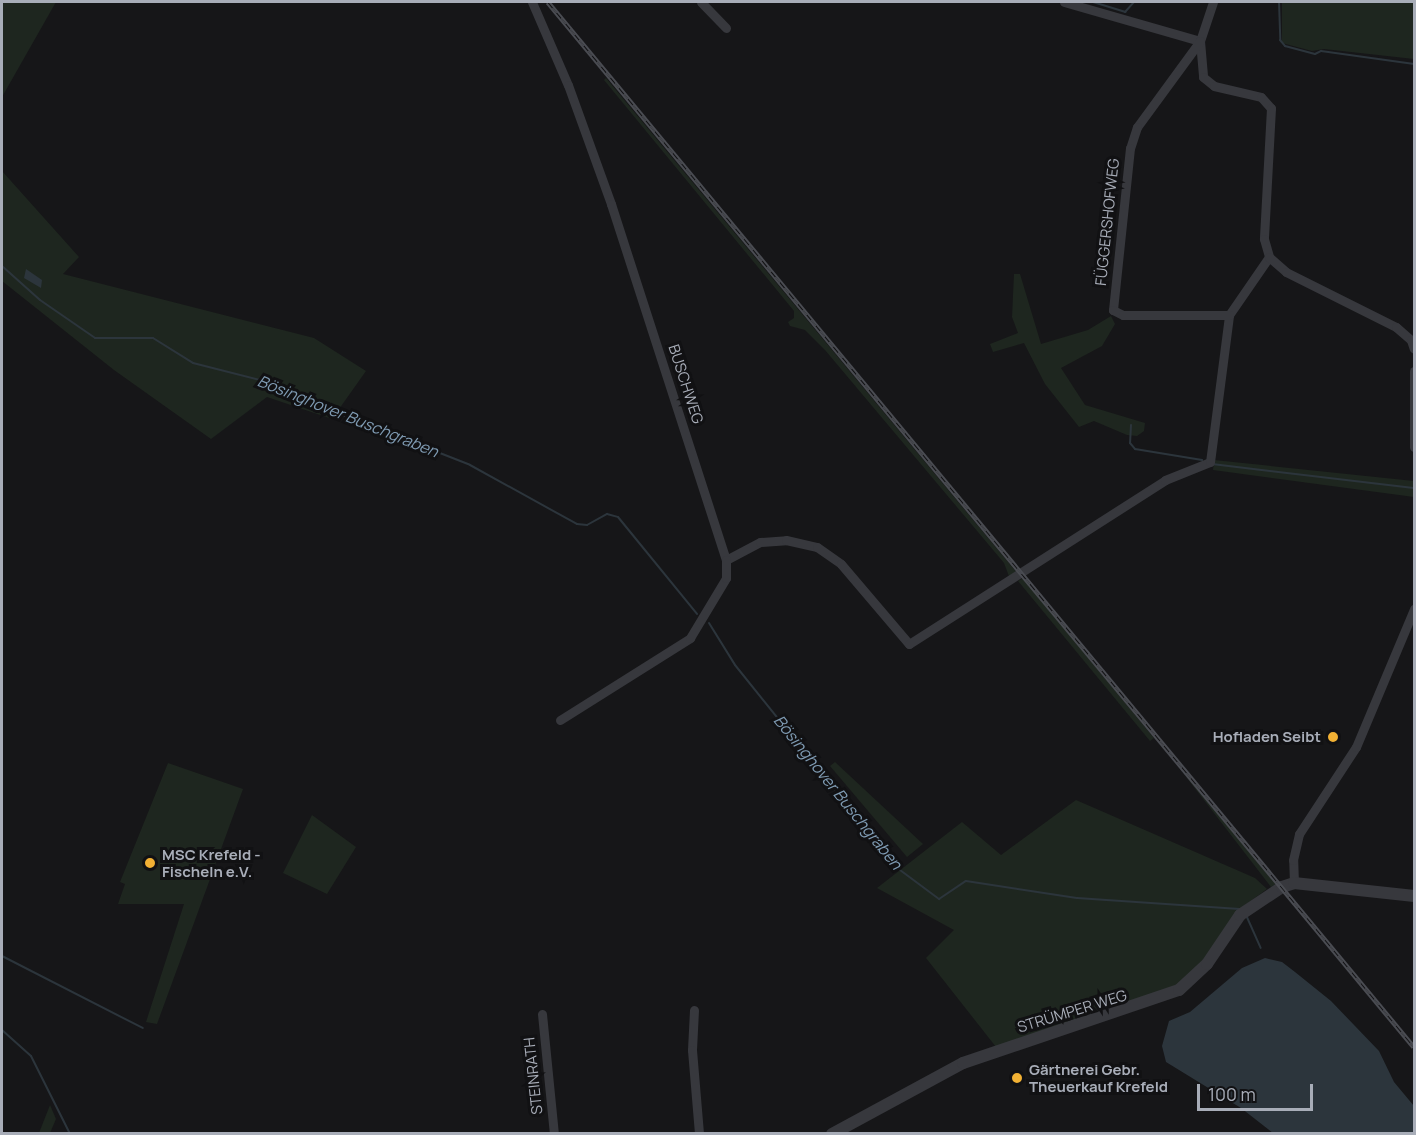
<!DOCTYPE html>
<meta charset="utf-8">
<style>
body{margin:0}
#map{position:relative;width:1416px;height:1135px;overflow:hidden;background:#161618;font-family:Manrope,sans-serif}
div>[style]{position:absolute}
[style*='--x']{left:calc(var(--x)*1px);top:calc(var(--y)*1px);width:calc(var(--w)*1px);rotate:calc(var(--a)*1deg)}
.green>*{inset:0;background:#1e261f}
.water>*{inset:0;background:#2c353c}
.stream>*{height:2px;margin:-1px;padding:0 1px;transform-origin:1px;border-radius:1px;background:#2c353c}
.minor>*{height:9px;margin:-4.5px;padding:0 4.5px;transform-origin:4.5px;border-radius:4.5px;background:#37383d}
.tertiary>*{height:12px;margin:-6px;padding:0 6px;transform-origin:6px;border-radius:6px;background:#37383d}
.rail>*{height:4.5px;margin-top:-2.25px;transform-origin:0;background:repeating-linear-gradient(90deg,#111113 0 7px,#4a4c52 0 14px);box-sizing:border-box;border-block:2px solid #4a4c52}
.dots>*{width:16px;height:16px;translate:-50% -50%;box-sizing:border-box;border:3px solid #111113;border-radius:50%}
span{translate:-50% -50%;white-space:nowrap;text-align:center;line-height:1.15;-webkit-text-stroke:6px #111113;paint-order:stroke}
.street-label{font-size:15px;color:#a8adb8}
.poi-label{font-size:15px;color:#a8adb8;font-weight:700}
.right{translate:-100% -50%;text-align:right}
.left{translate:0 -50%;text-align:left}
.water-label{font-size:16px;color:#7f9bb3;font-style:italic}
.frame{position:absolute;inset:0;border:3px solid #a8adb8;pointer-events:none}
.scale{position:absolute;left:1197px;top:1084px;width:116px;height:27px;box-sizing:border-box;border:3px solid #a8adb8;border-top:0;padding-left:8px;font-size:18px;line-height:21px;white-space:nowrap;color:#a8adb8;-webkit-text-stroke:4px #111113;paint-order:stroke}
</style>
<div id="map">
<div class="green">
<i style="clip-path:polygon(2px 2px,56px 2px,2px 97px)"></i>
<i style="clip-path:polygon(1282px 2px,1414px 2px,1414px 59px,1324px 49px,1312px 51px,1282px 43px)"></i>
<i style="clip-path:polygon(606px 78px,1018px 574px,1010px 579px,1004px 563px,825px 350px,805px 330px,790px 326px,788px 322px,794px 318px,794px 311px,604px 80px)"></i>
<i style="clip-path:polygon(2px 171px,79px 257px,63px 274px,314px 338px,366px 371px,332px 419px,267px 397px,211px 439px,114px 370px,2px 281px)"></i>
<i style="clip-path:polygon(1014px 274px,1020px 274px,1041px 344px,1088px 330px,1111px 316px,1115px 324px,1102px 346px,1061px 368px,1085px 405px,1145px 423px,1144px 431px,1137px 436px,1127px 435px,1094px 421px,1079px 427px,1045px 384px,1024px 343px,993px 352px,990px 344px,1018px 333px,1012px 317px)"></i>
<i style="clip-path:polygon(1214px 460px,1414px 481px,1414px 497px,1213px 470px)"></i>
<i style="clip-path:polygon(1023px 578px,1154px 738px,1150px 741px,1018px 581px)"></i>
<i style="clip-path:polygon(835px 762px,923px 844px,907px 857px,830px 766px)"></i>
<i style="clip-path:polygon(168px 763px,243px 789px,157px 1024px,146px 1022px,184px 904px,118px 904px,125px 884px,120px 882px)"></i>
<i style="clip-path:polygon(1180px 769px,1276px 884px,1271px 887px)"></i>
<i style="clip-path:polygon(1076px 800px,1255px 878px,1267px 889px,1245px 905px,1205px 962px,1177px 988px,996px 1047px,926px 958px,954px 930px,877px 888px,962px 822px,1001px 855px)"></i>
<i style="clip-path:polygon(312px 815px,356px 847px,327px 894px,283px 873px)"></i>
<i style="clip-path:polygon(50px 1105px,56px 1119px,50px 1133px,39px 1133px)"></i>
</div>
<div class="water">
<i style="clip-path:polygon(26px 269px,42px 280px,41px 288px,24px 278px)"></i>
<i style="clip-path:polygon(1265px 958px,1282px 962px,1295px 972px,1331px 1001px,1379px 1051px,1394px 1082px,1414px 1106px,1414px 1133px,1273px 1133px,1241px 1108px,1166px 1062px,1162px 1046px,1169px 1021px,1190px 1012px,1242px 968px)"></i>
</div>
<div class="stream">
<i style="--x:1093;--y:2;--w:34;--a:17"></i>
<i style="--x:1125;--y:12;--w:13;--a:-48"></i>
<i style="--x:1279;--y:2;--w:38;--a:88"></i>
<i style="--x:1280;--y:40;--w:8;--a:50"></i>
<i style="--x:1285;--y:46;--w:31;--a:15"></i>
<i style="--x:1315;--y:54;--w:7;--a:-27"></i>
<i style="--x:1321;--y:51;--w:94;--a:8"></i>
<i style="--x:2;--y:266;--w:51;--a:41.8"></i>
<i style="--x:40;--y:300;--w:67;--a:34.6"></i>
<i style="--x:95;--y:338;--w:58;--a:0"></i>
<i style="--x:153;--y:338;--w:47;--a:32"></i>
<i style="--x:193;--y:363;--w:77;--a:14.2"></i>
<i style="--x:268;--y:382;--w:14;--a:36"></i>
<i style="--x:279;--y:390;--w:205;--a:21.4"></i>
<i style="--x:470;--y:465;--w:122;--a:28.9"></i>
<i style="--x:577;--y:524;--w:10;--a:6"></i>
<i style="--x:587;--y:525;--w:23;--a:-29"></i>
<i style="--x:607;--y:514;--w:11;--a:15"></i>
<i style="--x:618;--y:517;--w:125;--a:50.8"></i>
<i style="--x:1131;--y:425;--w:18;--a:93"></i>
<i style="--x:1130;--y:443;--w:8;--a:50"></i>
<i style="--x:1135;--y:449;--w:68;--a:9.3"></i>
<i style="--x:1212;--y:464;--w:203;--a:6.8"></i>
<i style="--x:709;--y:623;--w:49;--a:58.2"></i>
<i style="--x:735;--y:665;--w:263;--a:51.2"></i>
<i style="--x:900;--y:870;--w:49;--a:36.6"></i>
<i style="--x:939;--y:899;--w:32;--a:-34"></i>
<i style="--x:966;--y:881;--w:112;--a:8.7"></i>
<i style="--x:1077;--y:898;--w:163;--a:3.9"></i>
<i style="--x:1246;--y:915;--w:36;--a:66"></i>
<i style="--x:2;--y:956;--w:158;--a:27.1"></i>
<i style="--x:2;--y:1030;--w:39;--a:42"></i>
<i style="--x:31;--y:1056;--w:87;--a:63.4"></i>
</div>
<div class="minor">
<i style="--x:532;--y:2;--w:90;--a:66.6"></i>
<i style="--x:568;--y:85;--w:127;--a:70.1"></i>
<i style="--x:611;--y:204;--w:374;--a:72.1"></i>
<i style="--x:726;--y:560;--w:38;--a:-28"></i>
<i style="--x:760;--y:542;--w:26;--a:-4"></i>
<i style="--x:786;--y:540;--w:32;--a:13"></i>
<i style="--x:817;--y:547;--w:29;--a:35"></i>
<i style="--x:841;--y:564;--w:105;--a:49.6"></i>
<i style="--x:909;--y:644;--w:304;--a:-32.6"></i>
<i style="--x:1165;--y:480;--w:48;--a:-21.8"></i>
<i style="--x:1210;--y:462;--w:148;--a:-82.6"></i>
<i style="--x:1229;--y:315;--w:70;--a:-55.4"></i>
<i style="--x:701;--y:2;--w:36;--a:46"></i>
<i style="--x:1064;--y:2;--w:141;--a:16"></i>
<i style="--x:1213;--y:2;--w:41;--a:108.4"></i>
<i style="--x:1200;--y:41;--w:36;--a:85"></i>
<i style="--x:1203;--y:77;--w:14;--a:39"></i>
<i style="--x:1214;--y:86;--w:48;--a:13.2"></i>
<i style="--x:1261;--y:97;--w:15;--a:48"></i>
<i style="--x:1271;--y:108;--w:131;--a:93.1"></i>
<i style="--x:1264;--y:239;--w:19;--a:74"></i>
<i style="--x:1269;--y:257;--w:23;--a:41"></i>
<i style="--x:1286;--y:272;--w:123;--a:26.6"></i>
<i style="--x:1396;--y:327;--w:20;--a:41"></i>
<i style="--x:1411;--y:340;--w:9;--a:72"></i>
<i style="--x:1200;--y:41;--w:107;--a:126.2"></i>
<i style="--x:1137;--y:127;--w:22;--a:108"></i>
<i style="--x:1130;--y:148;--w:163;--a:96"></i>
<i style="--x:1113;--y:310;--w:11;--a:27"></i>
<i style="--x:1123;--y:315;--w:106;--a:0"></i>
<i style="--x:1414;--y:371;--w:76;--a:90"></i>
<i style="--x:560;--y:720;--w:154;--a:-32.2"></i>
<i style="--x:690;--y:638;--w:70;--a:-59"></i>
<i style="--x:726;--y:578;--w:18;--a:-90"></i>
<i style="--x:1294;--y:883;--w:23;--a:-92"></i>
<i style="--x:1293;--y:860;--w:27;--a:-77"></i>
<i style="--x:1299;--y:834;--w:104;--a:-56.8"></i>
<i style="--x:1356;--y:747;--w:150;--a:-67.2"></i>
<i style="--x:694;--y:1010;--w:40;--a:92.9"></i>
<i style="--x:692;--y:1050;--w:84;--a:85.2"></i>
<i style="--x:542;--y:1014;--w:121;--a:84.3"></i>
</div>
<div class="tertiary">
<i style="--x:832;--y:1134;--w:149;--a:-28.5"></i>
<i style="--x:963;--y:1063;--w:228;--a:-18.7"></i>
<i style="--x:1179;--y:990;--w:38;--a:-43"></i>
<i style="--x:1207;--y:964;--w:59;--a:-56"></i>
<i style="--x:1240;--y:915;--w:50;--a:-33.7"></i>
<i style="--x:1282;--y:887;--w:13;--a:-18"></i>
<i style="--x:1294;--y:883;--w:121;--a:6.2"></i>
</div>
<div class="rail">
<i style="--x:548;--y:2;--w:1357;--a:50.35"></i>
</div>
<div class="dots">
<i style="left:1333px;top:737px;background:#f2b134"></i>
<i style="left:150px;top:863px;background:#f2b134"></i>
<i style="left:1017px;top:1078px;background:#f2b134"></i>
</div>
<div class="street-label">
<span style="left:1107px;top:222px;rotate:-84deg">FÜGGERSHOFWEG</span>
<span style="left:686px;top:384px;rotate:72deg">BUSCHWEG</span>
<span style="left:1072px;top:1011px;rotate:-17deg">STRÜMPER WEG</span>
<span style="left:533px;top:1076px;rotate:-96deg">STEINRATH</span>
</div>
<div class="poi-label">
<span class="right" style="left:1321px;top:737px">Hofladen Seibt</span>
<span class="left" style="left:162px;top:863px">MSC Krefeld -<br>Fischeln e.V.</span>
<span class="left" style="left:1029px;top:1078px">Gärtnerei Gebr.<br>Theuerkauf Krefeld</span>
</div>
<div class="water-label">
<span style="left:348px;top:416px;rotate:22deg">Bösinghover Buschgraben</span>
<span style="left:838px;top:792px;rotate:51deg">Bösinghover Buschgraben</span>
</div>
<div class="frame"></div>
<div class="scale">100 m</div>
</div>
